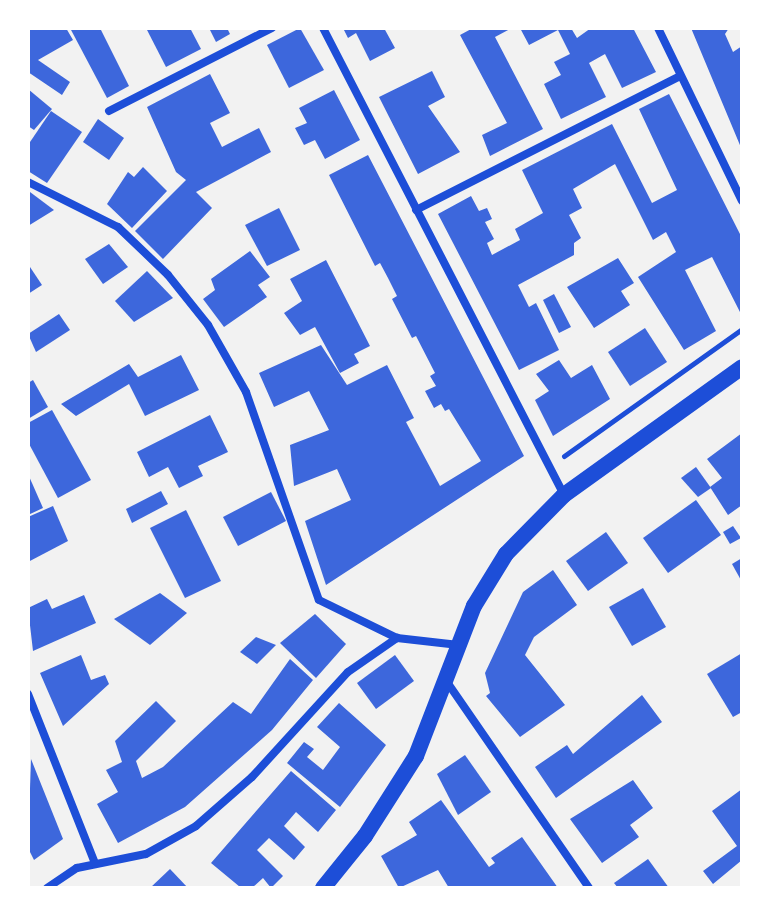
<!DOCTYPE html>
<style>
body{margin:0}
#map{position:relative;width:770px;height:916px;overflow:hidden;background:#f2f2f2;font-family:"PT Serif",serif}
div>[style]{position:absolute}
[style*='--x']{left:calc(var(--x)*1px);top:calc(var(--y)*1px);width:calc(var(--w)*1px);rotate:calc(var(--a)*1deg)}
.building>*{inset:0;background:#3d67dc}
.path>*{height:5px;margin:-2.5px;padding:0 2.5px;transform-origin:2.5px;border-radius:2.5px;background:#1d4ed8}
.minor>*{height:8px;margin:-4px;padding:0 4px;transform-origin:4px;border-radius:4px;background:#1d4ed8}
.secondary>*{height:16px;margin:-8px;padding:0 8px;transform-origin:8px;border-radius:8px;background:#1d4ed8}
span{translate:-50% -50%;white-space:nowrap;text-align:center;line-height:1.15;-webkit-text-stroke:6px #fff;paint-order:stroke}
.frame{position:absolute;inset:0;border:30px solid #fff;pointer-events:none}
</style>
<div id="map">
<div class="building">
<i style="clip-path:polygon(28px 28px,66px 28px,73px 40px,38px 60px,70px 82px,62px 95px,28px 72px)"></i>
<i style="clip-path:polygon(70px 28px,100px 28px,129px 86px,107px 98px)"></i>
<i style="clip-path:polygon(146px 28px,190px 28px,201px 49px,166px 67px)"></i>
<i style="clip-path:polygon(209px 28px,227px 28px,230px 34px,216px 42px)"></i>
<i style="clip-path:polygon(300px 28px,324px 70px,289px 88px,267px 45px)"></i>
<i style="clip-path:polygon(343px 28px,384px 28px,395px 48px,370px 61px,356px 33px,348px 38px)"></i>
<i style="clip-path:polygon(473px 28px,512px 28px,495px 37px,543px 129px,490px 156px,482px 135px,507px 123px,460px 35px)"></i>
<i style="clip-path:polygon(520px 28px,571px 28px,577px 38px,591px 28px,633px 28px,656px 72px,622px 88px,605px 54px,589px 63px,606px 97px,561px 119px,544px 84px,561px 75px,554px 62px,570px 54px,558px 30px,529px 45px)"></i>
<i style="clip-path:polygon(691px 28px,729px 28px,725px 34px,733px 52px,742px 46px,742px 150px)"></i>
<i style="clip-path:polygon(432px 71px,445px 97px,428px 106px,460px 152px,418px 174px,379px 97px)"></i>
<i style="clip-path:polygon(210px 74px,230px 113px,210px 123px,222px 147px,259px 128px,271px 152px,196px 192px,212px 208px,163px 259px,135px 231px,186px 180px,176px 172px,147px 107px)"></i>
<i style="clip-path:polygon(28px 89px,52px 109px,34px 130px,28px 126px)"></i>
<i style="clip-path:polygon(334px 90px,360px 140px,325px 159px,315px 140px,304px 145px,295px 128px,307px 123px,299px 108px)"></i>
<i style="clip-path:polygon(669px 94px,742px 238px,742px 316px,712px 257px,685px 270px,716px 331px,684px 350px,638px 277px,676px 252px,666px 232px,653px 240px,615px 164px,573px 189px,582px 208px,569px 215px,581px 238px,574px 243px,574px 255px,518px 285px,529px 307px,536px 303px,559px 350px,519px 370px,438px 214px,471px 196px,479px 211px,487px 208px,492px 219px,485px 222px,494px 239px,487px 243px,492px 255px,520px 240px,515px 229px,543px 213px,522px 170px,612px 124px,652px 203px,677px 190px,639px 109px)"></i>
<i style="clip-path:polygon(51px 111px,82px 132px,47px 183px,28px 171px,28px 145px)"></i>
<i style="clip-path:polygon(98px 119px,124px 138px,109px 160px,83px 142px)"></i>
<i style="clip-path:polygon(368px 155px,524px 456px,326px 585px,305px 521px,351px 500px,337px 469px,294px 486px,290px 445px,329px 430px,309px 391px,274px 407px,259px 373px,321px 345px,347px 385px,387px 365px,414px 418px,406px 422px,440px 486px,481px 461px,449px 409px,445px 411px,441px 404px,434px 408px,425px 391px,436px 386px,430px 376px,435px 373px,416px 336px,412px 338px,392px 299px,397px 296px,388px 278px,380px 263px,375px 266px,329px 175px)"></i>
<i style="clip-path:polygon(143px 167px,167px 191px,132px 228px,107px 204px,128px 172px,134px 177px)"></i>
<i style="clip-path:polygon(30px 192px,54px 210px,28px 226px,28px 193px)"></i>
<i style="clip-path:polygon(279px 208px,300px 250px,267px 266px,245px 225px)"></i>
<i style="clip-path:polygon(109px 244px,128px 267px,103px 284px,85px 259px)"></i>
<i style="clip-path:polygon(250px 251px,270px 277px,258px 285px,267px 297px,224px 327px,203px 299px,215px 290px,211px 279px)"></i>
<i style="clip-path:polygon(618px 258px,634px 283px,621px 291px,630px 305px,594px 328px,567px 287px)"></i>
<i style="clip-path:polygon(326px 260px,370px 346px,354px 354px,359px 363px,340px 373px,315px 327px,300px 335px,284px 313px,302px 301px,290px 279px)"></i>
<i style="clip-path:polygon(28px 264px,42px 285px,28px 294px)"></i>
<i style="clip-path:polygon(147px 271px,173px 298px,134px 322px,115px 301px)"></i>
<i style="clip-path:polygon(554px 294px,571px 327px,559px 333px,543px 300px)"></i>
<i style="clip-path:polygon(59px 314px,70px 330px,36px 352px,28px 334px)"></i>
<i style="clip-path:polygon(645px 328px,667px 362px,630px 386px,608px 352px)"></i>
<i style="clip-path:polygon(181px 355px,199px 390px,145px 416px,129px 384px,76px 416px,61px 404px,129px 364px,138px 377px)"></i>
<i style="clip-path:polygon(559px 360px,571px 378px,592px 365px,610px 399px,553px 436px,535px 400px,549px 391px,536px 374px)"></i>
<i style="clip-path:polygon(33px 380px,48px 407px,28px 419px,28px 383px)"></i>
<i style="clip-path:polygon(52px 410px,91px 480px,58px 498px,28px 442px,28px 423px)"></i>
<i style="clip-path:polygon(210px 415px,228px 452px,198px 466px,203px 476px,179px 488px,168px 467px,149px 477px,137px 452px)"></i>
<i style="clip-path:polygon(742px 433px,742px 505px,728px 515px,710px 487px,722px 478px,707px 459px)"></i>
<i style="clip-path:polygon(696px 467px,711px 488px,698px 497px,681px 478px)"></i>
<i style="clip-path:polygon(28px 474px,43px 508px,28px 515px)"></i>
<i style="clip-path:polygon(161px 491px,168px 504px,132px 523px,126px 509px)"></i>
<i style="clip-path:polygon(271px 492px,286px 521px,238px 546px,223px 517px)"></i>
<i style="clip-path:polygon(696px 500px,721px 535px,668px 573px,643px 538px)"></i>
<i style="clip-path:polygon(53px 506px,68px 541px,28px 562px,28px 517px)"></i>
<i style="clip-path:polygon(186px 510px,221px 581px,185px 598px,150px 528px)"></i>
<i style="clip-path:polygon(733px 526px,741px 538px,730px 544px,723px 532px)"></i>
<i style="clip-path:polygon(606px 532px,628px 563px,588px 591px,566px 561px)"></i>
<i style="clip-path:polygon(742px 558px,742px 582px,732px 564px)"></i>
<i style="clip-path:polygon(553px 570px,577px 605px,534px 637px,525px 655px,565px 705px,520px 737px,486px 696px,490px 693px,485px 673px,523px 592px)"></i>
<i style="clip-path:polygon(643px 588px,666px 627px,632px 646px,609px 607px)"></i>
<i style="clip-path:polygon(160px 593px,187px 613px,150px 645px,114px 619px)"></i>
<i style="clip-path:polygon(84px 595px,96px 623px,33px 651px,28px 608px,47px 599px,52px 609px)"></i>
<i style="clip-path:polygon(315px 614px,346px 644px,316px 678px,280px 643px)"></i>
<i style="clip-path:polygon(256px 637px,276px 645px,257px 664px,240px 652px)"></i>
<i style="clip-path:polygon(742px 653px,742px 712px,733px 717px,707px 674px)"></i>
<i style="clip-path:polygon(81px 655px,91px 680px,105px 675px,109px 684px,63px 726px,40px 673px)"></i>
<i style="clip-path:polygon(395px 655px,414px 681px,376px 709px,357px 683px)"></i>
<i style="clip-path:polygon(290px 659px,313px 680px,272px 730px,185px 807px,118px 843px,97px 804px,118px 792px,106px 770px,122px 762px,115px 741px,156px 701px,176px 721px,136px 761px,142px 778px,163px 767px,233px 702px,251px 714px)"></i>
<i style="clip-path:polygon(642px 695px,662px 722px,556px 798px,535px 767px,567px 745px,573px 754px)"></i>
<i style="clip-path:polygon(339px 703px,386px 745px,340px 807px,287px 763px,304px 742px,314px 749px,307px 757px,323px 770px,340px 747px,317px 727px)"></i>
<i style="clip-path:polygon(465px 755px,491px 792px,458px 815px,437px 774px)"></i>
<i style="clip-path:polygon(31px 759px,63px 839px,34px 860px,28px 848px)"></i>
<i style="clip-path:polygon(291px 771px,336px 810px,318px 832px,296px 812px,284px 826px,305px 847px,294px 860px,269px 838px,257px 850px,283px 876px,271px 888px,263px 878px,252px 888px,240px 887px,211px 863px)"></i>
<i style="clip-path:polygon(633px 780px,653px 808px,630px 825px,639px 837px,602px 863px,570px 819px)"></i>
<i style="clip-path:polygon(742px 789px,742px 860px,713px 884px,703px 871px,737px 846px,712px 811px)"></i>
<i style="clip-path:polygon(441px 800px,489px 867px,495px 863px,491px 858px,522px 837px,558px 888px,449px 888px,438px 870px,399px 888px,381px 856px,417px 835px,409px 822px)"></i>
<i style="clip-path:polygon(648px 859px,669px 888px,618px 888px,614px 883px)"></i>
<i style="clip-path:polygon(170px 869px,188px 888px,150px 888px)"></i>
</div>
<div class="path">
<i style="--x:564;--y:456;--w:219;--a:-35.5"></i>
</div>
<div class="minor">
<i style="--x:323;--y:28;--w:526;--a:62.7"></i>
<i style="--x:658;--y:28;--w:192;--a:64.1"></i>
<i style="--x:109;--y:111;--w:183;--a:-27"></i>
<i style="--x:28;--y:182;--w:101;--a:26.6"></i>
<i style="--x:118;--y:227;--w:69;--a:43.8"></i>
<i style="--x:168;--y:275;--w:64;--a:51.3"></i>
<i style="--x:208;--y:325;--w:77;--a:60.4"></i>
<i style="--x:246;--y:392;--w:220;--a:70.7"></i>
<i style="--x:319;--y:600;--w:87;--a:26"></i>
<i style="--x:397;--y:638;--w:62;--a:6.4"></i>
<i style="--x:416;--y:210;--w:296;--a:-26.9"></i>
<i style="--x:447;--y:682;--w:250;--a:55.4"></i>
<i style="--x:28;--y:694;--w:182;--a:68.4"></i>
<i style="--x:47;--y:888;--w:36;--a:-34"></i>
<i style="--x:77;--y:868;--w:70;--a:-11.5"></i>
<i style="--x:146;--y:854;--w:57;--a:-29.2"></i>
<i style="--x:196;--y:826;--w:74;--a:-41.2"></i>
<i style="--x:252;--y:777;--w:142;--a:-47.6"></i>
<i style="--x:348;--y:672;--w:60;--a:-34.8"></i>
</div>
<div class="secondary">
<i style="--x:323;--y:888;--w:67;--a:-51.1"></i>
<i style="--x:365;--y:836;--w:95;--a:-57.5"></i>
<i style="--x:416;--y:756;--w:161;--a:-68.9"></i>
<i style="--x:474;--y:606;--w:61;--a:-58.4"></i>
<i style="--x:506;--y:554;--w:83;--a:-45.5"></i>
<i style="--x:564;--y:495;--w:219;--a:-35.7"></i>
</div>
<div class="frame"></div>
</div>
